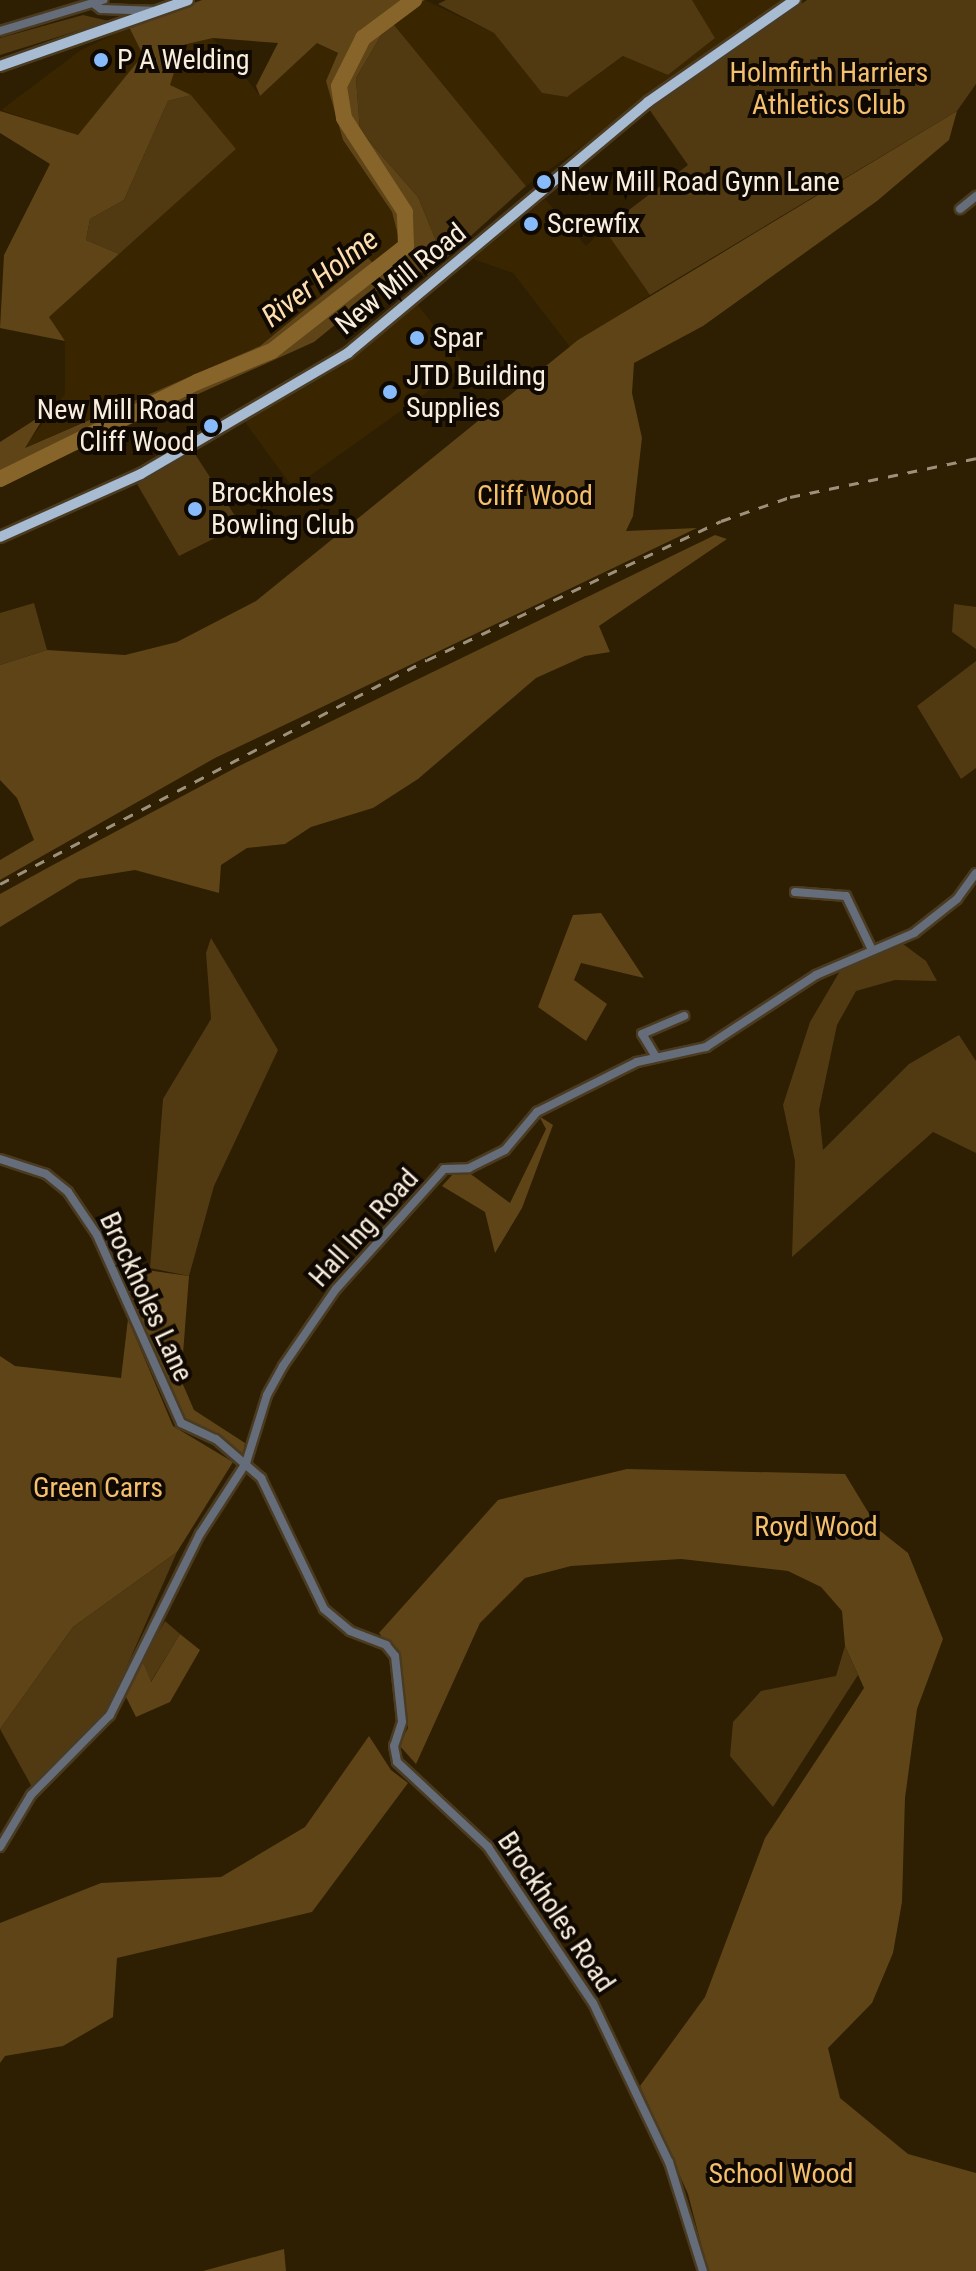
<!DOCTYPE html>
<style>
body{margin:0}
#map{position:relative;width:976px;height:2271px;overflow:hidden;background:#2e1e02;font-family:"Roboto Condensed",sans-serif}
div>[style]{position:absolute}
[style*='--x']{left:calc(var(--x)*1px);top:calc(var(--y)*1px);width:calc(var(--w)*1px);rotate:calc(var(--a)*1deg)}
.built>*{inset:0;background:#392500}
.green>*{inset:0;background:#513a12}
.forest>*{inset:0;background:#5e4417}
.river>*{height:16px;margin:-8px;padding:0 8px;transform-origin:8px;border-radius:8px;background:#87652a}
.roads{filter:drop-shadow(2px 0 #4a3b21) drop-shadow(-2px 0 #4a3b21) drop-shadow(0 2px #4a3b21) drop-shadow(0 -2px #4a3b21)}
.minor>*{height:8px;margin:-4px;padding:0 4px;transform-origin:4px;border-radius:4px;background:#646d79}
.major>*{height:10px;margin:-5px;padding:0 5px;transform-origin:5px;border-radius:5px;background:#a7bbd3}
.rail>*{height:3px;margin-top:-1.5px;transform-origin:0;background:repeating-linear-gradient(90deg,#9e917c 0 10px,transparent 0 20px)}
.dots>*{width:22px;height:22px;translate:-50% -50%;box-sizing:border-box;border:4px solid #100902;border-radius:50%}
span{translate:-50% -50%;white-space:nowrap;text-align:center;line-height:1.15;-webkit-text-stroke:8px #100902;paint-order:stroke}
.poi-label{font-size:28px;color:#f9eede}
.left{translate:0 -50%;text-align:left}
.right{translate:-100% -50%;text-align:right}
.park-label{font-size:28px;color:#f4c06d}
.street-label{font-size:28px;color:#f9eede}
.water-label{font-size:30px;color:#fedeaf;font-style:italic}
</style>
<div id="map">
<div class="built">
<i style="clip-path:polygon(425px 0,494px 33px,542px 93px,567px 97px,624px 56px,668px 75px,715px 38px,692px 0,789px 0,526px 186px,390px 20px)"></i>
<i style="clip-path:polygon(129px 27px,144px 55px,78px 136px,1px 110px,81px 50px)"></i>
<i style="clip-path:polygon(213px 38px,260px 96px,317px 42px,338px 54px,343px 140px,392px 212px,406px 266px,390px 280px,368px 258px,260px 346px,24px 448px,65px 394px,65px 341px,48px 317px,236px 149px,169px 85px,183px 45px)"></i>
<i style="clip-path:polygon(545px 199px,586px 246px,604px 229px,650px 295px,570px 347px,513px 273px,473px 259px)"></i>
<i style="clip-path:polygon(417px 304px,465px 365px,293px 488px,245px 422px,344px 365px)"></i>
</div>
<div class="green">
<i style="clip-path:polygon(446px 0,692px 0,715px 38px,668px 75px,623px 56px,567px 97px,542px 93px,494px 33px,438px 4px)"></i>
<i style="clip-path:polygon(807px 0,976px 0,976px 84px,957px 111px,650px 295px,604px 229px,688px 165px,649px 109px)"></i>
<i style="clip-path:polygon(83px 15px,109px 21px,0 55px,0 38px)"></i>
<i style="clip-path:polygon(390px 20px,526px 186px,444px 260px,418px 197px,360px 131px,356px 78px)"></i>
<i style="clip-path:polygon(191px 95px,236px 149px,119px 254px,86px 240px,90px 219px,124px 200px,168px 101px)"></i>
<i style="clip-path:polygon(193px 451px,241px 525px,179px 556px,137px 484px)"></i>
<i style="clip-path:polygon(34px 603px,47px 650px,0 665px,0 613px)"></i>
<i style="clip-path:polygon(954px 604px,976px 607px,976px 649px,952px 632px)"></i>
<i style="clip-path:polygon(976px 661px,976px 768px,961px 779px,917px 706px)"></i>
<i style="clip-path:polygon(211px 938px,278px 1050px,214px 1186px,189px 1276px,150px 1268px,163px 1099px,211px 1019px,206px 953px)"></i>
<i style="clip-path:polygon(903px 944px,926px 961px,937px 981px,895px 980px,856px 991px,837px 1025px,819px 1110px,823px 1150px,909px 1064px,959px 1035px,976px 1061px,976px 1153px,933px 1132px,792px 1257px,795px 1161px,783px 1105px,810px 1022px,840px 971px)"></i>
<i style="clip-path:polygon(177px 1552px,106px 1714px,32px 1787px,0 1729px,73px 1627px)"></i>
<i style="clip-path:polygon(165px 1621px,180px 1634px,150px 1683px,142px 1660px)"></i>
<i style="clip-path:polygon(845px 1646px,858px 1675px,773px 1807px,730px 1756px,733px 1722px,761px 1691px,836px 1676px)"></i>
</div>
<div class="forest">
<i style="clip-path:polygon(202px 0,425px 0,390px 20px,356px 78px,360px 131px,418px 197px,444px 260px,428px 275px,406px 266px,392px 212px,343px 140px,326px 81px,338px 53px,317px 43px,260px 96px,256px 86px,278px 43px,213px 38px,183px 45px,170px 85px,191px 95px,168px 101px,124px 200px,90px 219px,86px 240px,119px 254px,49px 317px,65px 341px,0 328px,4px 255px,50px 164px,0 133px,0 111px,78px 135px,143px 55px,129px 27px)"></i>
<i style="clip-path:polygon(957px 111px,949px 140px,877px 201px,703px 326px,634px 363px,632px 393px,642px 438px,633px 516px,626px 531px,697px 528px,215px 758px,0 880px,0 860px,34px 840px,17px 798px,0 780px,0 665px,47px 650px,125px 655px,177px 642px,256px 601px,578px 340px)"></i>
<i style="clip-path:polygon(368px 258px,390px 280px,314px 342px,0 483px,0 442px,47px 412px,25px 448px,260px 346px)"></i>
<i style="clip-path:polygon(715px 535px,727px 539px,599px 626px,610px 652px,585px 656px,536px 678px,418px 779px,373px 808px,311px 827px,285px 844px,247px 848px,221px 865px,219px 893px,135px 870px,79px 879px,0 927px,0 894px,51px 866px,237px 767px)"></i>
<i style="clip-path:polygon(601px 913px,644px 978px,581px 963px,574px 980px,607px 1004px,586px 1041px,538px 1007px,573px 915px)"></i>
<i style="clip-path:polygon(539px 1116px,553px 1125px,522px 1208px,495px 1253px,485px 1212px,442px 1186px,453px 1174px,468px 1172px,510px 1203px,546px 1129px)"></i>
<i style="clip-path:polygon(118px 1266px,189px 1276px,181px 1380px,194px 1410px,245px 1443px,243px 1455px,184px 1421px)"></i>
<i style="clip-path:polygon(128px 1319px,173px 1426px,233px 1462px,177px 1552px,73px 1627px,0 1729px,0 1356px,15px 1366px,121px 1378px)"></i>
<i style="clip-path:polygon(627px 1469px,845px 1474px,879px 1530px,908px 1553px,943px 1639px,917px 1709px,905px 1798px,902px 1902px,893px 1953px,872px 2003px,828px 2048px,840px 2098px,908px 2154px,976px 2173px,976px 2271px,708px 2271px,688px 2194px,640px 2086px,705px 1997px,765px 1838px,864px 1688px,845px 1646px,842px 1611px,821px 1587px,788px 1571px,681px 1559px,571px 1566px,525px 1578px,480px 1623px,416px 1764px,399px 1745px,408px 1728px,401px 1661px,379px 1633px,498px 1500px)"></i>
<i style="clip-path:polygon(180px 1634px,200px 1650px,170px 1702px,136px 1717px,125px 1695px,142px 1660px,151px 1682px)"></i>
<i style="clip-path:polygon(369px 1736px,391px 1770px,408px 1783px,312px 1912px,117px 1958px,113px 2017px,63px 2046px,5px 2056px,0 2063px,0 1923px,101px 1883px,221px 1877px,305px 1827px)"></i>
<i style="clip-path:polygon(284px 2249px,286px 2271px,203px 2271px)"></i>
</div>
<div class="river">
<i style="--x:0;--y:479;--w:220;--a:-26.2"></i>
<i style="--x:197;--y:382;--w:81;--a:-22.5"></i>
<i style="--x:272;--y:351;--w:170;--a:-38.1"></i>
<i style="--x:406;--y:246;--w:34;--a:-92"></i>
<i style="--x:405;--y:212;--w:112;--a:-123"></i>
<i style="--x:344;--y:118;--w:32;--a:-99"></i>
<i style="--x:339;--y:86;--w:54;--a:-63.4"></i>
<i style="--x:363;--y:38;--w:64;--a:-36.7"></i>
</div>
<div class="roads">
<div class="minor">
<i style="--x:93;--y:3;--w:10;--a:37"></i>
<i style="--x:101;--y:9;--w:57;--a:2"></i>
<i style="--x:0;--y:31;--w:108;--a:-16.8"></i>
<i style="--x:960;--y:209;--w:21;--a:-39"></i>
<i style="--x:795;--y:892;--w:51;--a:4.5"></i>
<i style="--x:846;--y:896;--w:60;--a:64.3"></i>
<i style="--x:656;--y:1057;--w:27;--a:-121"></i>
<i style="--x:642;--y:1034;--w:46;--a:-23.2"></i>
<i style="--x:0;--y:1159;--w:48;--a:18.1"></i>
<i style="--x:46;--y:1174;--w:28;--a:39"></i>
<i style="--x:68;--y:1192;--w:52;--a:56"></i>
<i style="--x:97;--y:1235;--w:206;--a:65.9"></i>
<i style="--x:181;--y:1423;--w:38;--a:25"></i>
<i style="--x:216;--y:1439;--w:60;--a:40.9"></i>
<i style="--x:261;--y:1478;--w:145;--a:64.3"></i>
<i style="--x:324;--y:1609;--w:34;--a:40"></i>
<i style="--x:350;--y:1631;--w:39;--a:21"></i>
<i style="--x:386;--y:1645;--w:14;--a:51"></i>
<i style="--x:395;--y:1656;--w:66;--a:83.9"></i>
<i style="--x:402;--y:1722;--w:25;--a:108"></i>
<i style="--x:394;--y:1746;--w:16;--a:79"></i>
<i style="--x:397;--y:1762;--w:125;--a:43"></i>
<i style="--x:488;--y:1847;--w:188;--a:56.1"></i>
<i style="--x:593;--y:2003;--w:176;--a:64.5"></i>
<i style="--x:669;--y:2162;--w:114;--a:72.7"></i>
<i style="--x:0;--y:1847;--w:61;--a:-59.2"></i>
<i style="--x:31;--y:1795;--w:112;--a:-45.4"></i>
<i style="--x:110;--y:1715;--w:202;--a:-63.6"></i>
<i style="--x:200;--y:1534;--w:85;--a:-57.1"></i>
<i style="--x:246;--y:1463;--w:71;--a:-72.8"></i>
<i style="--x:267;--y:1395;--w:33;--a:-61"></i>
<i style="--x:283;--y:1366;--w:93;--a:-55.5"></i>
<i style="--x:336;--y:1289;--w:161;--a:-48"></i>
<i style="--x:444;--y:1169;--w:25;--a:-2"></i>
<i style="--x:469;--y:1168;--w:40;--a:-26.6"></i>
<i style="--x:505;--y:1150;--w:50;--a:-49.9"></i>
<i style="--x:537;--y:1112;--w:112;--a:-26.6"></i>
<i style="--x:637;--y:1062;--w:71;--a:-12.3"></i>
<i style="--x:706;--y:1047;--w:131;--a:-33.2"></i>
<i style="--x:816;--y:975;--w:107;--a:-23.2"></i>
<i style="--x:914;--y:933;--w:55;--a:-38.3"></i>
<i style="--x:957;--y:899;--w:32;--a:-54"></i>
</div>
<div class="major">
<i style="--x:0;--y:66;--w:199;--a:-19.3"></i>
<i style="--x:0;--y:537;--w:154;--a:-24.1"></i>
<i style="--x:141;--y:474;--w:240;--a:-30.3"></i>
<i style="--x:348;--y:353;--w:391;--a:-39.9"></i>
<i style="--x:648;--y:102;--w:179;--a:-34.8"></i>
</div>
</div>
<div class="rail">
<i style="--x:0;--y:884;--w:482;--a:-27.7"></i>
<i style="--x:427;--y:660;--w:325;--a:-25.3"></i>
<i style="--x:721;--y:521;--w:73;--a:-19.2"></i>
<i style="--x:790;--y:497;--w:190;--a:-11.8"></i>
</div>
<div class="dots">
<i style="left:101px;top:60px;background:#87bbfb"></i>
<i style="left:544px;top:182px;background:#87bbfb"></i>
<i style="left:531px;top:224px;background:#87bbfb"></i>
<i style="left:417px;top:338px;background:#87bbfb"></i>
<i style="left:390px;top:392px;background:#87bbfb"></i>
<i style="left:211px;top:426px;background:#87bbfb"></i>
<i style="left:195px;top:509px;background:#87bbfb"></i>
</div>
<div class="poi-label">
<span class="left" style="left:117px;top:60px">P A Welding</span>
<span class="left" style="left:560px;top:182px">New Mill Road Gynn Lane</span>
<span class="left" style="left:547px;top:224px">Screwfix</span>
<span class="left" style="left:433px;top:338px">Spar</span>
<span class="left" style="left:406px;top:392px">JTD Building<br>Supplies</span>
<span class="right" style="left:195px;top:426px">New Mill Road<br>Cliff Wood</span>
<span class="left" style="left:211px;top:509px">Brockholes<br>Bowling Club</span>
</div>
<div class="park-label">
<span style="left:829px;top:89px">Holmfirth Harriers<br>Athletics Club</span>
<span style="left:535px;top:496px">Cliff Wood</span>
<span style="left:98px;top:1488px">Green Carrs</span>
<span style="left:816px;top:1527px">Royd Wood</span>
<span style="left:781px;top:2174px">School Wood</span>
</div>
<div class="street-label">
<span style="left:401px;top:279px;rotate:-39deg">New Mill Road</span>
<span style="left:364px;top:1228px;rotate:-48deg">Hall Ing Road</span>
<span style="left:146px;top:1297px;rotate:65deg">Brockholes Lane</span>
<span style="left:556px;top:1912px;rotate:56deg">Brockholes Road</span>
</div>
<div class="water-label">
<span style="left:320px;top:278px;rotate:-38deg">River Holme</span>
</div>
</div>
